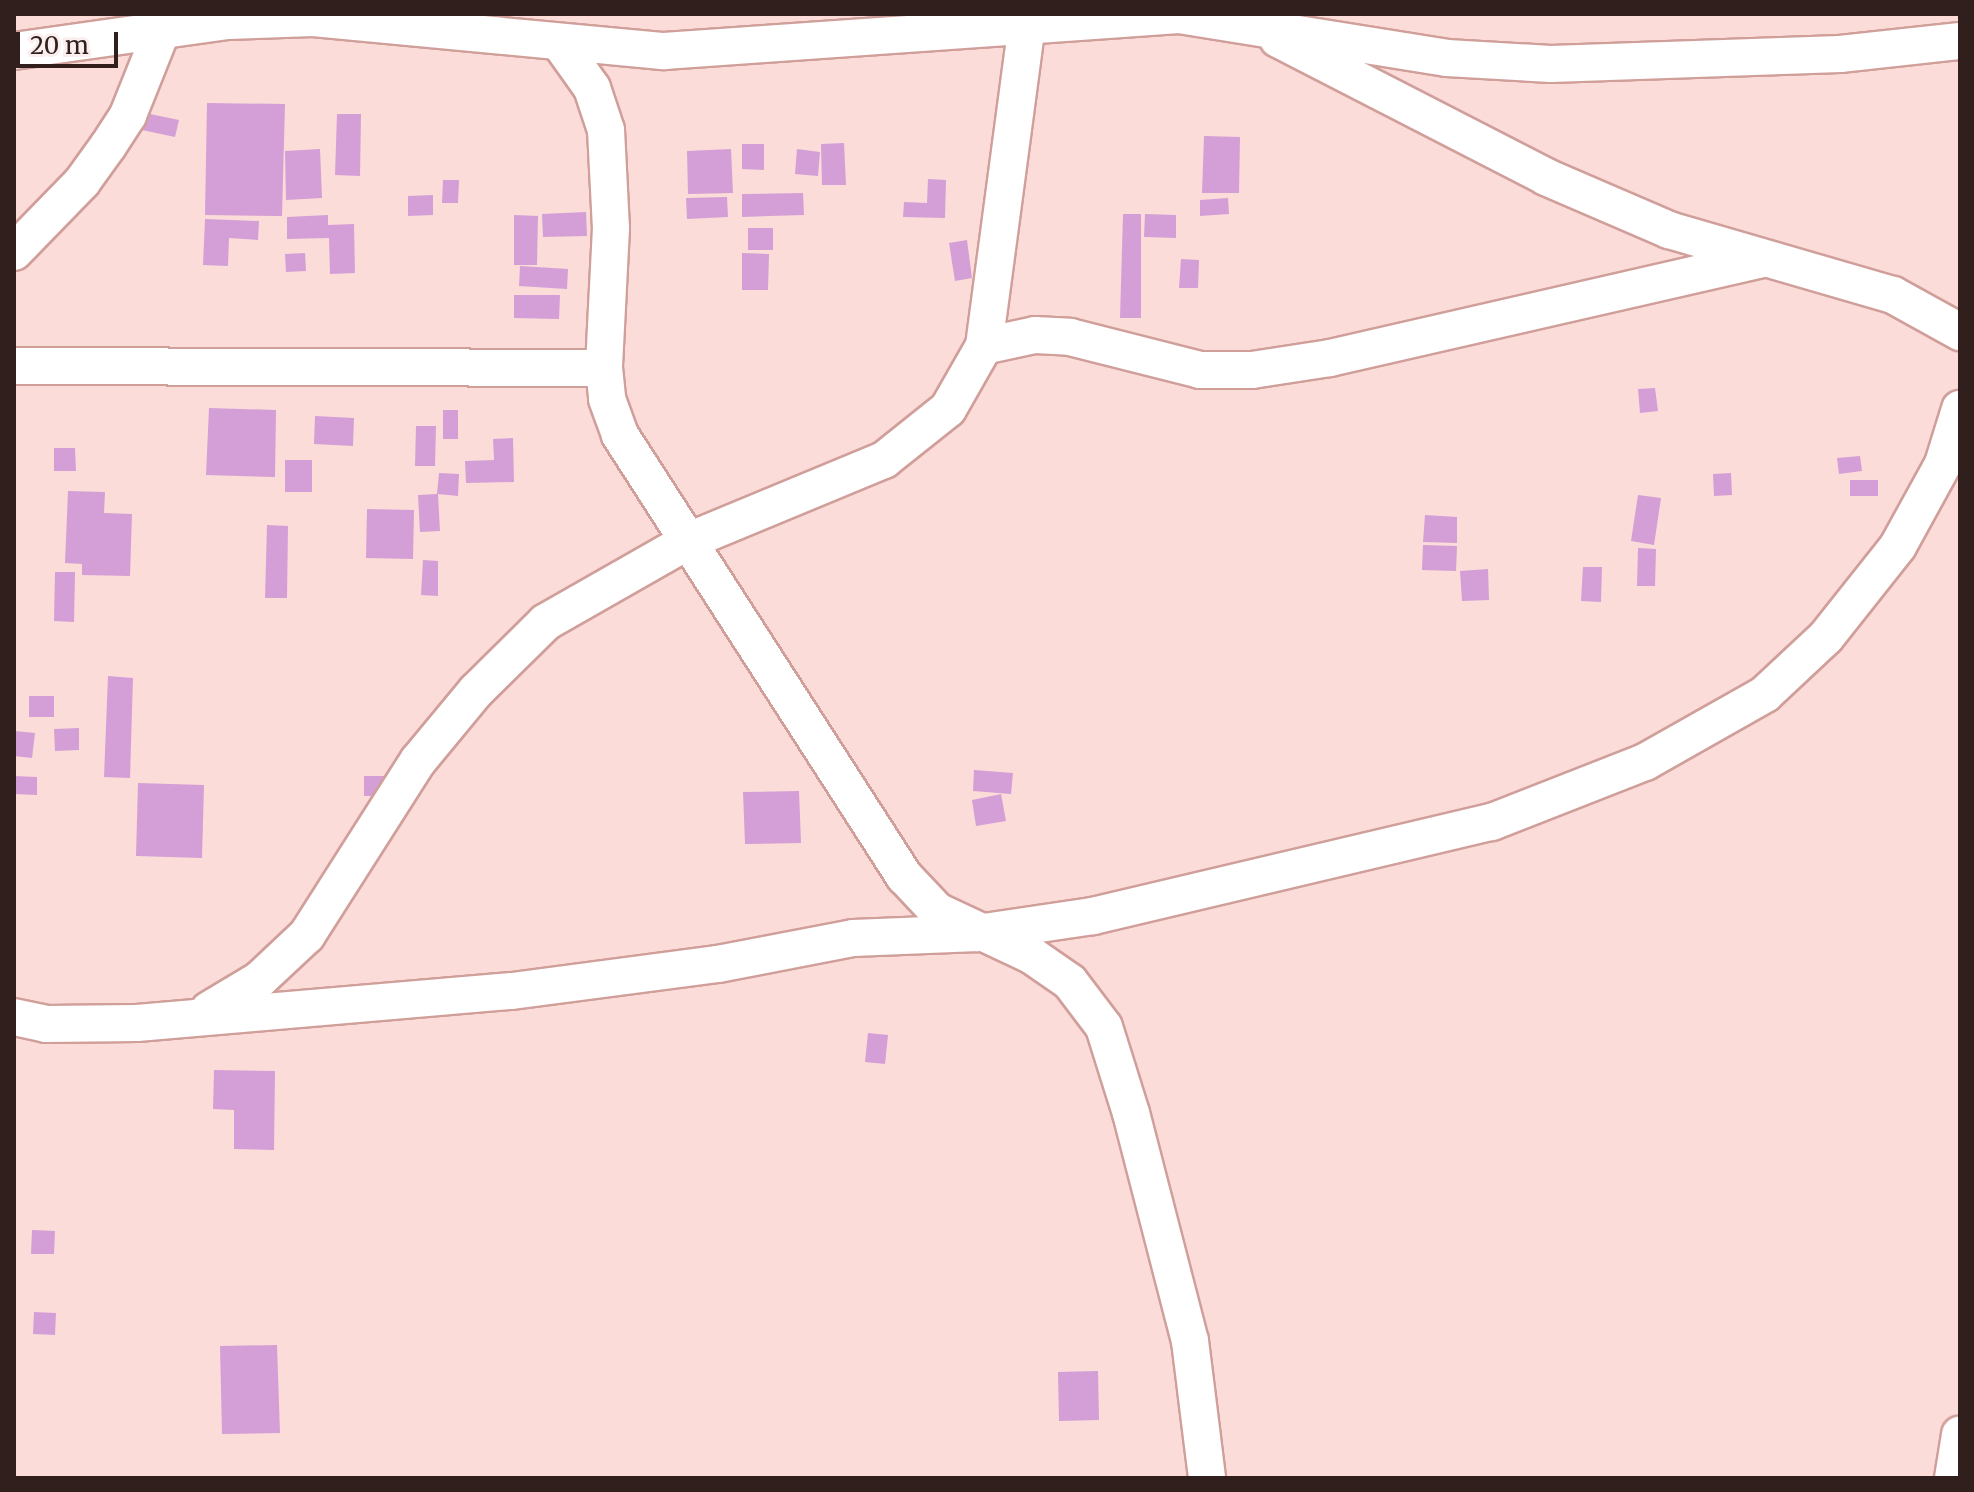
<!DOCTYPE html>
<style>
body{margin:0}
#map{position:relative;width:1974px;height:1492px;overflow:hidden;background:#fbdcd9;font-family:Merriweather,serif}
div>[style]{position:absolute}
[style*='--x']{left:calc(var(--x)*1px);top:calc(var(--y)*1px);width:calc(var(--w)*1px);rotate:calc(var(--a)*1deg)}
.building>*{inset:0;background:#d39fd6}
.roads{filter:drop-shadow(2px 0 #d09f9a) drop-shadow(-2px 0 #d09f9a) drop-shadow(0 2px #d09f9a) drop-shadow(0 -2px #d09f9a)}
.street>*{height:36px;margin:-18px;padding:0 18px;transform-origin:18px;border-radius:18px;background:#fff}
span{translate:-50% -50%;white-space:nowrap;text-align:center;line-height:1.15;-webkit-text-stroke:7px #faefee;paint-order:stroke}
.frame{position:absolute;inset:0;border:16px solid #311f1d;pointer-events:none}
.scale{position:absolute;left:16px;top:32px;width:102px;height:36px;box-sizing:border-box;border:4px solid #311f1d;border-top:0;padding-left:10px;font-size:24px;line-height:28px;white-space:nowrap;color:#311f1d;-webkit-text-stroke:6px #faefee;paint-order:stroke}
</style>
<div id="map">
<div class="building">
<i style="clip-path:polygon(207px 103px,285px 104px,282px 216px,205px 215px)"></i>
<i style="clip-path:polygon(145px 113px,179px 120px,175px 137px,142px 130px)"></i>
<i style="clip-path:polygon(337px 114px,361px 114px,360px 176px,335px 175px)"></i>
<i style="clip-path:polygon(1204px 136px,1240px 137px,1239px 193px,1202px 193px)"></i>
<i style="clip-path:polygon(844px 143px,846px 185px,822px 185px,821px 144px)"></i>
<i style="clip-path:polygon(742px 144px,764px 144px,764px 170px,742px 169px)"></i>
<i style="clip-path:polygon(320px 149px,322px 198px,286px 200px,285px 151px)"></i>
<i style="clip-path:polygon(731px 149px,733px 193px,688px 194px,687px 151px)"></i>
<i style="clip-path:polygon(797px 149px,820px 152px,818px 176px,795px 174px)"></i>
<i style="clip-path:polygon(928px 179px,946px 180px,945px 218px,903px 217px,904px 202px,927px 203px)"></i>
<i style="clip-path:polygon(443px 180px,459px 180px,458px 203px,442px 203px)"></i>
<i style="clip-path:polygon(803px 193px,804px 215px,742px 217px,742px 194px)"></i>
<i style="clip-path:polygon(433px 195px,433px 215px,408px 216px,408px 196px)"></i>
<i style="clip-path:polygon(727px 197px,728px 217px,687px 219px,686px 198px)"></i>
<i style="clip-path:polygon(1228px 198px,1229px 214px,1200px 216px,1200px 200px)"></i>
<i style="clip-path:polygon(586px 212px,587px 236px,543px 237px,542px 214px)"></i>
<i style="clip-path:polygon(1123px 214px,1141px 214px,1141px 318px,1120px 318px)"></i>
<i style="clip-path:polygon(1145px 214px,1176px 215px,1176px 238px,1144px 237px)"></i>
<i style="clip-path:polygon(328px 215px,328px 225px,354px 224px,355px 273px,330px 274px,329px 238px,287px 239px,287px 217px)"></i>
<i style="clip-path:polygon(514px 215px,538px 216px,537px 265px,514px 265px)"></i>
<i style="clip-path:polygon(205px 219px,259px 221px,258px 240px,229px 238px,228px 266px,203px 265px)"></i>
<i style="clip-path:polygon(748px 228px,773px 228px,773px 250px,748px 250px)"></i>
<i style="clip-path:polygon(967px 240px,972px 278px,955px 281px,949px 243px)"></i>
<i style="clip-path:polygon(305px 253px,306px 271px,286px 272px,285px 254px)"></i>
<i style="clip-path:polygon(742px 253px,769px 254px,768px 290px,742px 290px)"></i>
<i style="clip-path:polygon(1181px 259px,1199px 260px,1198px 288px,1179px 288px)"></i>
<i style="clip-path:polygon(520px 266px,568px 269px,567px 289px,519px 286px)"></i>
<i style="clip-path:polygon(514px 295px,560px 295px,559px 319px,514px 318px)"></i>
<i style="clip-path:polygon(1655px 388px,1658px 411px,1640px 413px,1638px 389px)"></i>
<i style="clip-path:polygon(209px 408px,276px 410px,275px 477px,206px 475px)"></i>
<i style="clip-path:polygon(443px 410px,458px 410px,458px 439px,443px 439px)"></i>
<i style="clip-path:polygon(315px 416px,354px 418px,353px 446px,314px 444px)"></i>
<i style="clip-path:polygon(416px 426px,436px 426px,435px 466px,415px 466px)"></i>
<i style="clip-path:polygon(513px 438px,514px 482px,466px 483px,465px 461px,494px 460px,493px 439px)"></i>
<i style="clip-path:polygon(54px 448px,75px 448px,76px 471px,54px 471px)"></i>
<i style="clip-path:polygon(1860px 456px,1862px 471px,1839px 474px,1837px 458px)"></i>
<i style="clip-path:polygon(285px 460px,312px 460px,312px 492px,285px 492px)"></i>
<i style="clip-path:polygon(439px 473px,459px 474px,458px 496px,438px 494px,440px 531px,420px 532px,418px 495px,437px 494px)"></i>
<i style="clip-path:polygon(1731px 473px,1732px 495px,1714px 496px,1713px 474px)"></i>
<i style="clip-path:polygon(1850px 480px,1878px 480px,1878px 496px,1850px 496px)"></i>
<i style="clip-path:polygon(68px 491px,105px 492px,104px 513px,132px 514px,130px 576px,82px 575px,82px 564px,65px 563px)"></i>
<i style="clip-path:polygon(1638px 495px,1661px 498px,1654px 545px,1631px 541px)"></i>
<i style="clip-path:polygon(367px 509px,414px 510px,413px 559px,366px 558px)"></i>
<i style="clip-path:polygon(1425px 515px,1457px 517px,1457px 543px,1423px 542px)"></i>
<i style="clip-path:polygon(267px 525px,288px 526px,287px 598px,265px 598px)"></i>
<i style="clip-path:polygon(1423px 545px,1457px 546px,1456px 571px,1422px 570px)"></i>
<i style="clip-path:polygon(1638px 548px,1656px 549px,1655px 586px,1637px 586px)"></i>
<i style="clip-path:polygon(423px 560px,438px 561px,438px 596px,421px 595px)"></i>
<i style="clip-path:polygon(1583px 567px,1602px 567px,1601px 602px,1581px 601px)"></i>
<i style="clip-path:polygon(1488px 569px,1489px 600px,1462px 601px,1460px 571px)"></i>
<i style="clip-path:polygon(55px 572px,75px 572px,74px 622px,54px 621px)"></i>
<i style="clip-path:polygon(108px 676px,133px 678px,130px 778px,104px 777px)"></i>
<i style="clip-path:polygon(29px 696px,54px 696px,54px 717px,29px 717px)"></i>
<i style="clip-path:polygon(79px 728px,79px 750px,55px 751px,54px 729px)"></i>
<i style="clip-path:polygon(14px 731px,35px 733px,32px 758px,14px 756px)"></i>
<i style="clip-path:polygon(974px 770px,1013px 773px,1011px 794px,973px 791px)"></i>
<i style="clip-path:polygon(14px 776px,37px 777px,37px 795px,14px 794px)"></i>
<i style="clip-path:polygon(364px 776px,392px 776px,392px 796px,364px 796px)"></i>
<i style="clip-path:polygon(138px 783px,204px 785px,202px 858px,136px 856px)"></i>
<i style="clip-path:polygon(799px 791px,801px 843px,745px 844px,743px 792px)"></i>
<i style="clip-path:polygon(1001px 794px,1006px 821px,976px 826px,972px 800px)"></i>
<i style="clip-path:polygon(868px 1033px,888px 1035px,885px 1064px,865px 1062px)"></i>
<i style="clip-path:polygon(214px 1070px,275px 1071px,274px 1150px,234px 1149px,234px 1110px,213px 1109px)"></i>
<i style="clip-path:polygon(32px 1230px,55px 1231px,54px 1254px,31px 1254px)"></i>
<i style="clip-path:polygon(34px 1312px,56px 1313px,55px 1335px,33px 1334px)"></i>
<i style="clip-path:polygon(277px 1345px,280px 1433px,222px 1434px,220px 1346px)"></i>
<i style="clip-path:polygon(1098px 1371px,1099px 1420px,1059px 1421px,1058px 1372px)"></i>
</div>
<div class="roads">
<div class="street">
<i style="--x:1278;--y:39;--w:301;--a:27.2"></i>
<i style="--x:1546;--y:177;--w:134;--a:23.3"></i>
<i style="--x:1669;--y:230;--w:233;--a:16.2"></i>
<i style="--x:1893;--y:295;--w:77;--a:28.9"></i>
<i style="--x:560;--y:43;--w:55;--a:54.6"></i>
<i style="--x:592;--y:88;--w:44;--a:71.6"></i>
<i style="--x:606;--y:130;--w:98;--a:87.1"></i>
<i style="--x:611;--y:228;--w:140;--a:92.9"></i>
<i style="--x:604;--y:368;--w:31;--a:84"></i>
<i style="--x:607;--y:399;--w:38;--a:70"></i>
<i style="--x:620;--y:435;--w:525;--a:57.22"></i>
<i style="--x:904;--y:876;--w:48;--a:46.7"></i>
<i style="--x:937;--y:911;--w:104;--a:25.1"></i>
<i style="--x:1031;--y:955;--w:47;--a:34.7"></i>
<i style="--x:1070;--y:982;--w:56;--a:52.9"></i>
<i style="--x:1104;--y:1027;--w:90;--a:72.6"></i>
<i style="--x:1131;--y:1113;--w:236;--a:75.5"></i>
<i style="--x:1190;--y:1341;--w:138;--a:82.9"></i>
<i style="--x:14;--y:51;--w:216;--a:-8"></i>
<i style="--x:228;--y:21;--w:85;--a:-2"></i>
<i style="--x:313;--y:18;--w:353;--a:5.4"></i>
<i style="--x:664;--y:51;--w:516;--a:-4"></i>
<i style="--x:1179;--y:15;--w:271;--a:9.1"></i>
<i style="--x:1447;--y:58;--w:104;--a:3.3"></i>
<i style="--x:1551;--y:64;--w:289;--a:-2"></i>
<i style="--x:1840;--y:54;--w:121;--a:-6.2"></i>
<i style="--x:14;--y:252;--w:98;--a:-45.8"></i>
<i style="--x:82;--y:182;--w:44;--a:-54.2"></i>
<i style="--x:108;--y:146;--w:37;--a:-57"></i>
<i style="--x:128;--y:115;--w:92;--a:-68.2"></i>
<i style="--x:984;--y:346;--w:52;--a:-12.2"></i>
<i style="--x:1035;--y:335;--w:35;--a:3"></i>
<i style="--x:1070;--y:337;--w:134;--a:14.2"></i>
<i style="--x:1200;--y:370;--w:52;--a:0"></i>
<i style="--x:1252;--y:370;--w:79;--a:-8.7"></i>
<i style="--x:1330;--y:358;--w:444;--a:-12.9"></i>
<i style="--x:14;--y:366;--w:590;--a:0.19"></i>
<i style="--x:209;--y:1010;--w:58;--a:-31"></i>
<i style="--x:259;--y:980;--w:66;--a:-43.2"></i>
<i style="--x:307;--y:935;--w:206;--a:-57.5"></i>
<i style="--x:418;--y:761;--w:91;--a:-50.4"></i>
<i style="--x:476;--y:691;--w:98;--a:-44.6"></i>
<i style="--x:546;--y:622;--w:161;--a:-29.7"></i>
<i style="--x:686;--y:542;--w:214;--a:-22.5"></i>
<i style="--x:884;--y:460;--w:82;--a:-38.6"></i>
<i style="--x:948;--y:409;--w:73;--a:-60.3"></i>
<i style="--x:984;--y:346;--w:325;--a:-82.4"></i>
<i style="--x:14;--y:1017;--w:33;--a:12"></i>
<i style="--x:46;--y:1024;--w:91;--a:-0.6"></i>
<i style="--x:137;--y:1023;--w:376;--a:-4.9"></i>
<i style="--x:512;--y:991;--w:208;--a:-7.5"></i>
<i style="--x:718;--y:964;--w:137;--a:-10.9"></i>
<i style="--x:853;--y:938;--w:125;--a:-2.3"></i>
<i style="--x:978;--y:933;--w:116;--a:-8.4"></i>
<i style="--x:1093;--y:916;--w:410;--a:-13.3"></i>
<i style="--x:1492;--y:822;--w:164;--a:-21.4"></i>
<i style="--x:1645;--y:762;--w:138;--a:-29.5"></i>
<i style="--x:1765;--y:694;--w:83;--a:-43.1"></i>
<i style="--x:1826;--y:637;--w:116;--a:-51.6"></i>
<i style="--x:1898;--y:546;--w:94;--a:-61.2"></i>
<i style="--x:1943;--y:464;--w:58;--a:-72.8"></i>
<i style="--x:1953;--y:1478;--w:44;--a:-80.8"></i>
</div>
</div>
<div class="frame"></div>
<div class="scale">20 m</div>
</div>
